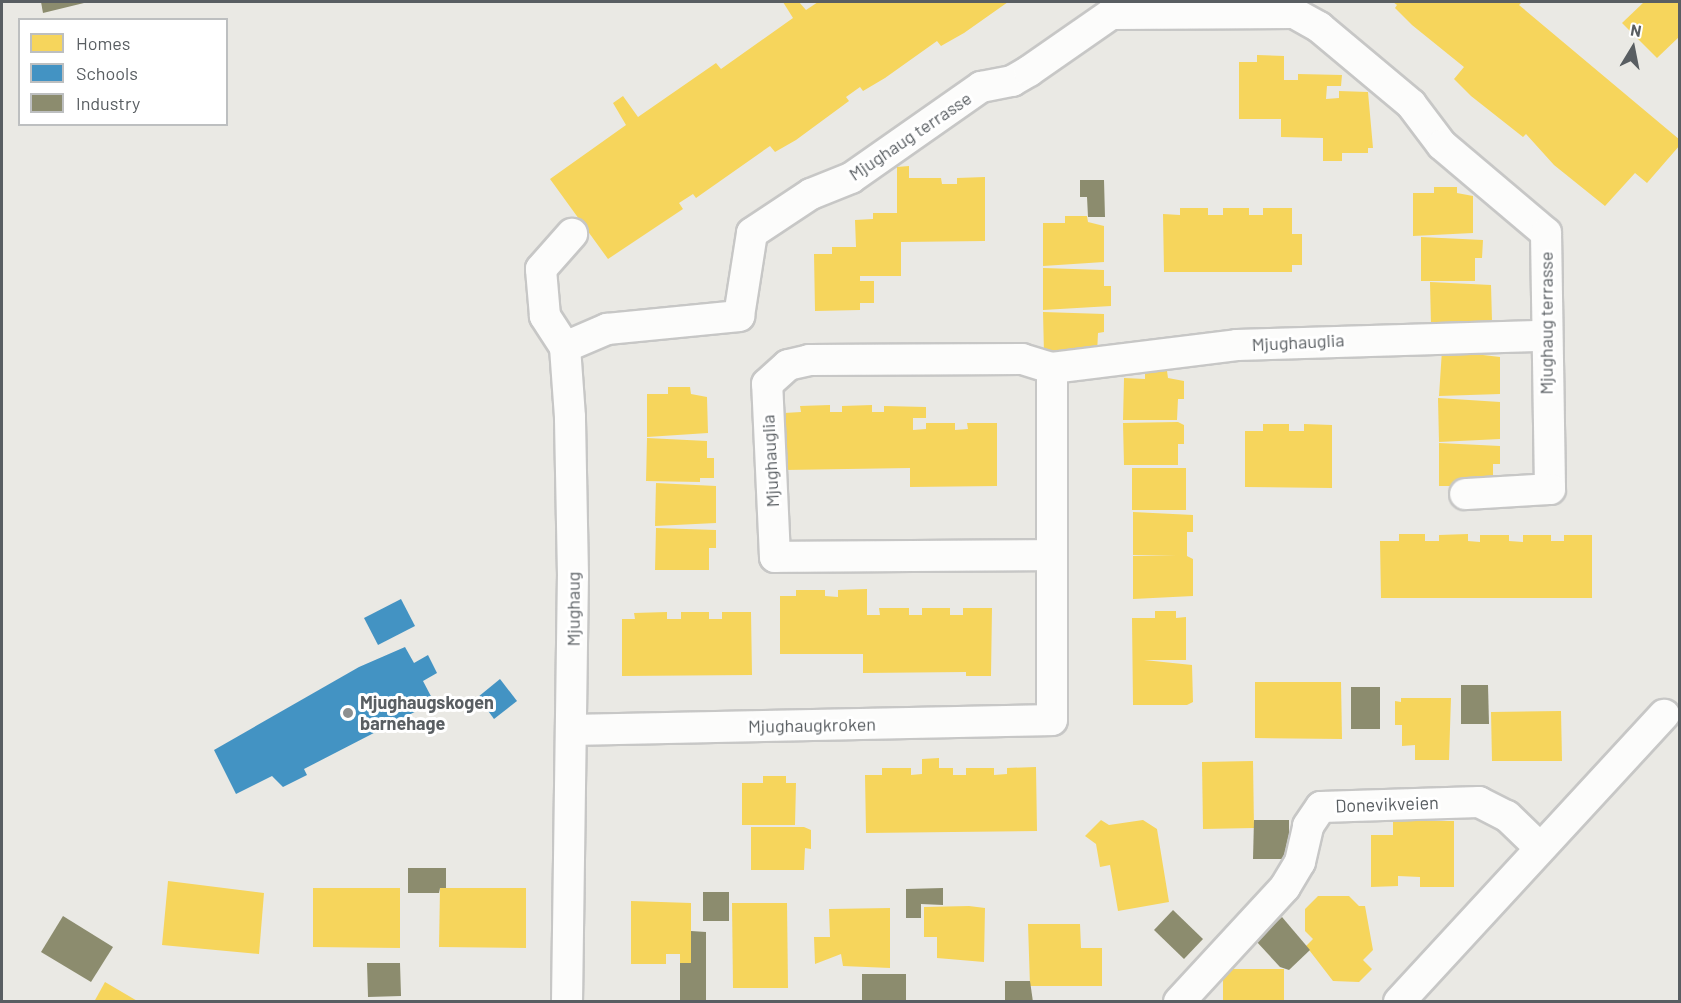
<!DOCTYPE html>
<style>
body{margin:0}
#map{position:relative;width:1681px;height:1003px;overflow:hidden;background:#eae9e4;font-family:Barlow,sans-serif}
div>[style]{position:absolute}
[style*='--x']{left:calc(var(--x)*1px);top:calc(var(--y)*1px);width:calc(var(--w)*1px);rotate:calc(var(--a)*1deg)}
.homes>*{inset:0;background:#f6d55c}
.schools>*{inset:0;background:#4393c3}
.industry>*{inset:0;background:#8c8c6e}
.roads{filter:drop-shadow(2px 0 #c7c7c6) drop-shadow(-2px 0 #c7c7c6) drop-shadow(0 2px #c7c7c6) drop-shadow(0 -2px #c7c7c6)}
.minor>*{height:30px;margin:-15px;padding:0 15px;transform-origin:15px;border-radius:15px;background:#fcfcfb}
.dots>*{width:16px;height:16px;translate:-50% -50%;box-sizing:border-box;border:3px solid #fff;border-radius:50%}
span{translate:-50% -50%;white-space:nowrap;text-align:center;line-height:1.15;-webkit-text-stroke:6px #fff;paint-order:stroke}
.street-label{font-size:18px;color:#595e62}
.poi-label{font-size:18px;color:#595e62;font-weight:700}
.left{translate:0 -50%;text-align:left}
.frame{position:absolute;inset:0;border:3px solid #595e62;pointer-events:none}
.legend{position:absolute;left:18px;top:18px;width:210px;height:108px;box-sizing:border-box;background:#fff;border:2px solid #bdbfc0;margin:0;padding:8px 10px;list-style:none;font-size:18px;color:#595e62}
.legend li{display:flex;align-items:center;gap:12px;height:30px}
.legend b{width:30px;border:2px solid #bdbfc0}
.north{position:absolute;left:1603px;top:18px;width:60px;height:60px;-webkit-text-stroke:4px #fff;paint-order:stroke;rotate:10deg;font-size:16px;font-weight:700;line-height:24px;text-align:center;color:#595e62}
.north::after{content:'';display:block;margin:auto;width:21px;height:27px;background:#595e62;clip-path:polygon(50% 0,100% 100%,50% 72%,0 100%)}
</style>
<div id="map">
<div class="homes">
<i style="clip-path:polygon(783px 2px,799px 2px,806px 10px,818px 2px,1008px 2px,964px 33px,941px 46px,937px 41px,885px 78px,863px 91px,860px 87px,846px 97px,849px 101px,796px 140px,775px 152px,770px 146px,696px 198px,693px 194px,679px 203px,683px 209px,608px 259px,550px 179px,626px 125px,613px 103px,623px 96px,638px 117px,716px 63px,721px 69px,793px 18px)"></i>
<i style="clip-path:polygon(1393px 2px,1522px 2px,1519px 5px,1680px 140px,1680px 145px,1647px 183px,1635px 173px,1605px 206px,1554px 165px,1526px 134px,1523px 137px,1471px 96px,1454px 79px,1464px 67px,1412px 25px,1395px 8px,1397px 5px)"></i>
<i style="clip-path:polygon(1644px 2px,1680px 2px,1680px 36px,1657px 58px,1622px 23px)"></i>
<i style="clip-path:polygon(1257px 55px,1284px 56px,1284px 80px,1298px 80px,1298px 74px,1342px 75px,1341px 86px,1327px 86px,1326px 99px,1339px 98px,1339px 91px,1368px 92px,1373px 148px,1368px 148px,1368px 153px,1342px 153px,1342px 161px,1323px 161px,1323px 138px,1281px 137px,1281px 119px,1239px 119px,1239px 62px,1257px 62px)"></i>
<i style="clip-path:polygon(909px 166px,909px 178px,941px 178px,942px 184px,957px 184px,957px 178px,985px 177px,985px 241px,901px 242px,901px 276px,860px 276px,860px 281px,874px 281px,874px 303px,860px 303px,860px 310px,815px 311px,814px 254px,832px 254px,832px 247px,856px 247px,855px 220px,873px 219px,873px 213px,897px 213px,897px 167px)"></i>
<i style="clip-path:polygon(1434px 187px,1457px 187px,1457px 193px,1473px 196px,1473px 233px,1413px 236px,1413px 193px,1434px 193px)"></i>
<i style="clip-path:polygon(1180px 208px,1208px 208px,1208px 215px,1223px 215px,1223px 208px,1249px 208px,1249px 215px,1263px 215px,1263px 208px,1292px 208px,1292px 234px,1302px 234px,1302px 265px,1292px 265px,1292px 272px,1164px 272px,1163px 214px,1180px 215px)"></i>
<i style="clip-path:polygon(1065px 216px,1087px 216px,1088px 222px,1104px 226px,1104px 262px,1043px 266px,1043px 223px,1065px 223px)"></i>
<i style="clip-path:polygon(1421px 237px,1483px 240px,1482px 258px,1475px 258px,1475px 281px,1421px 281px)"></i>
<i style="clip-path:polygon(1043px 268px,1104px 270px,1104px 286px,1111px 286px,1111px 306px,1043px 310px)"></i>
<i style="clip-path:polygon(1430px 282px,1491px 285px,1492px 321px,1431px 325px)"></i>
<i style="clip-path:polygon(1043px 312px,1104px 314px,1104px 332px,1098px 333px,1097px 354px,1044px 354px)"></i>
<i style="clip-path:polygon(1483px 347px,1483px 355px,1500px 357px,1500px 394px,1439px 396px,1442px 350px)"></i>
<i style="clip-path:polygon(1167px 371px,1168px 378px,1184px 381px,1184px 399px,1178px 399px,1177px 420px,1123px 420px,1124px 378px,1145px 379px,1145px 372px)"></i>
<i style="clip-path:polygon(668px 387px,690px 387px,691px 394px,707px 397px,708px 433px,647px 437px,647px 394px,668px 394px)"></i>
<i style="clip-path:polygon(1438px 398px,1500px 402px,1500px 439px,1439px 442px)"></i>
<i style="clip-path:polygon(830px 405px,830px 412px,842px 412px,842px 406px,872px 405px,872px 412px,884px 412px,884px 406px,926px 407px,926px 418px,913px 418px,913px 430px,926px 429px,926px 423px,955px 423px,955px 430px,968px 429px,967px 423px,997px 423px,997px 486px,910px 487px,910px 468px,785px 470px,784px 413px,801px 412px,800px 406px)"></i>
<i style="clip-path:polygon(1178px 422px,1184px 425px,1184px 444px,1178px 444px,1178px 465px,1124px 465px,1123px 423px)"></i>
<i style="clip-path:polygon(1263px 424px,1289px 424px,1289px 431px,1304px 431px,1304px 424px,1332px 425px,1332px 488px,1245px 487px,1245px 431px,1263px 431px)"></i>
<i style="clip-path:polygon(647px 438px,707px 441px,707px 458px,714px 458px,714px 478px,700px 478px,700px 482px,646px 481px)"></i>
<i style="clip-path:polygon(1439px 443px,1500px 446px,1500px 464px,1493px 464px,1493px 486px,1439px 486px)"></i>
<i style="clip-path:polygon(1132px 468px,1186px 468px,1186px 510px,1132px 510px)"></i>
<i style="clip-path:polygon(656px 483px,716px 486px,716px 523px,655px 526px)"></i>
<i style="clip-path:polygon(1133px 512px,1193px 515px,1193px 532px,1187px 532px,1187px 556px,1193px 559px,1193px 596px,1133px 599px,1133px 556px,1176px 555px,1133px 555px)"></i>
<i style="clip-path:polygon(656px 528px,716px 530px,716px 548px,709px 548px,709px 570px,655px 570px)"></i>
<i style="clip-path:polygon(1399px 534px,1425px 534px,1425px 541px,1439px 541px,1439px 535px,1468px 534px,1468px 541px,1480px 542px,1480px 535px,1509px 535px,1509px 541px,1523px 542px,1523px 535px,1551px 535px,1551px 541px,1564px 541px,1564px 535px,1592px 535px,1592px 598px,1381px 598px,1380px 541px,1399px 541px)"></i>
<i style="clip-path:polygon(867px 589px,867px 615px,880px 615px,879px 608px,909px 608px,909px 615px,922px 615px,922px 608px,950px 608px,950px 615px,963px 615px,963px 608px,992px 608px,991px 676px,966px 676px,966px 672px,863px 673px,863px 654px,780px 654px,780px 596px,796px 596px,796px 590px,825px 590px,825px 596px,838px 597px,838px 590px)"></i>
<i style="clip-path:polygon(1155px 611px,1176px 611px,1176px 618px,1186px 617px,1186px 660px,1144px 660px,1192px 665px,1193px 702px,1187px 705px,1133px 705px,1132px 618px,1155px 618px)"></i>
<i style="clip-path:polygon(667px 612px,667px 619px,681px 619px,681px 612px,709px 612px,709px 619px,722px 619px,722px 612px,751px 612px,752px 675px,622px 676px,622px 619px,635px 619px,634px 613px)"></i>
<i style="clip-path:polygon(1255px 682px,1341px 682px,1342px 739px,1255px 738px)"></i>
<i style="clip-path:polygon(1401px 698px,1451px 698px,1449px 760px,1415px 760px,1415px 745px,1402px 746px,1402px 725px,1395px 725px,1395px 701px,1401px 702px)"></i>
<i style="clip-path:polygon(1561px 711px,1562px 761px,1492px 761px,1491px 712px)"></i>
<i style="clip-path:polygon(939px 758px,939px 768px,953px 768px,953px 775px,966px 775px,966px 768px,994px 768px,994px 775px,1007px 774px,1007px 768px,1036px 767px,1037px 831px,866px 833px,865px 775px,882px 775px,882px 768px,911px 768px,911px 775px,922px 774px,922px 759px)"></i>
<i style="clip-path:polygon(1253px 761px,1254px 828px,1203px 829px,1202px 762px)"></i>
<i style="clip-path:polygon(763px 776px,786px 776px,786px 783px,796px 783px,795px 825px,742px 825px,742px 783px,763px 783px)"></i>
<i style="clip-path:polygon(1101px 820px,1109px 825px,1143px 820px,1157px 829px,1169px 902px,1118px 911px,1110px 865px,1100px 867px,1096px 844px,1085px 836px)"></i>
<i style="clip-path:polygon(1393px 821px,1454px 821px,1454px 887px,1420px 887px,1420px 877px,1398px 876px,1398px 886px,1371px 887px,1371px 835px,1393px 835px)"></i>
<i style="clip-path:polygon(751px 827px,804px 827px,811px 830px,811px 849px,805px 848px,804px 870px,751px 870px)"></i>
<i style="clip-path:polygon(168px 881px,264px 893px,259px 954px,162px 945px)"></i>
<i style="clip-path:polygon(313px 888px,400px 888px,400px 948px,313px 947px)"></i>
<i style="clip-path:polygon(440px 888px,526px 888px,526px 948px,439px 947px)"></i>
<i style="clip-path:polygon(1318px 896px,1349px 896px,1359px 906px,1365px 906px,1373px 950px,1363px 960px,1372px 969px,1359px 982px,1333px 981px,1306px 946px,1313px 939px,1305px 931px,1305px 909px)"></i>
<i style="clip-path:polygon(631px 901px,691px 903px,691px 963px,680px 963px,680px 954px,666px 954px,666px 964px,631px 964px)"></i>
<i style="clip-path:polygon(732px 903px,787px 903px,788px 988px,733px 988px)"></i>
<i style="clip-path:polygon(969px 906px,985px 908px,984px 962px,937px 958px,937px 937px,924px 937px,924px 907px)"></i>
<i style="clip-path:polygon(890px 908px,890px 968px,843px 966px,841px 954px,815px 964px,814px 937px,830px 937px,829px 909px)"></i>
<i style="clip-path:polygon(1028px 924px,1080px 924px,1081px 948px,1102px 948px,1102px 986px,1030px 986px)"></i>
<i style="clip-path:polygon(1223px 969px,1284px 969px,1284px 1002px,1223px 1002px)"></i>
<i style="clip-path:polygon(105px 982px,139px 1002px,94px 1002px)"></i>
</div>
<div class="schools">
<i style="clip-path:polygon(401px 599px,415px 626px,378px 645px,364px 618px)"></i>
<i style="clip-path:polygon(405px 647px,414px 663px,428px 655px,437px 673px,423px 681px,434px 702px,304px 769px,307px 775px,283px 787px,272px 776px,236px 794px,214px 750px,359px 667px)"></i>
<i style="clip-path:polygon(500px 679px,517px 701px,494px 719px,478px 697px)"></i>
</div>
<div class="industry">
<i style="clip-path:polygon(41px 2px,84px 2px,84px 3px,43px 13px)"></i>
<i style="clip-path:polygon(1080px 180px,1104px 180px,1105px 217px,1088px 217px,1087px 197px,1080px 197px)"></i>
<i style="clip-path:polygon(1461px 685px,1488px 685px,1489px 724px,1461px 724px)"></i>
<i style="clip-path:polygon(1351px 687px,1380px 687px,1380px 729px,1351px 729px)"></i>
<i style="clip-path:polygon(1254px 820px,1289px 820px,1289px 859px,1253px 859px)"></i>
<i style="clip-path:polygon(408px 868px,446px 868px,446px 888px,440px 888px,439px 893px,408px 893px)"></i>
<i style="clip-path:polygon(943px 888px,943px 905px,921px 904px,921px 918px,906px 918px,906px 889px)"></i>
<i style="clip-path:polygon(703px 892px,729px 892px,729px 921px,703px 921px)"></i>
<i style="clip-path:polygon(1173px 910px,1203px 939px,1184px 959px,1154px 930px)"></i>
<i style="clip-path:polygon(63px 916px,113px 947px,91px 982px,41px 952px)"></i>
<i style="clip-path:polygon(1282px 917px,1310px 950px,1289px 970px,1280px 967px,1256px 941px)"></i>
<i style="clip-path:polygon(691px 931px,706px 932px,706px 1002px,680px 1002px,680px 963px,691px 963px)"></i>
<i style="clip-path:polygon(367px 963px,400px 963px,401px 996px,368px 997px)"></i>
<i style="clip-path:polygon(862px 974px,906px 974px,906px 1002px,862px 1002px)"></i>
<i style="clip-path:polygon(1005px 981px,1030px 981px,1033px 1002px,1005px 1002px)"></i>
</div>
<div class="roads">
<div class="minor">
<i style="--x:565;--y:347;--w:46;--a:-23.2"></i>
<i style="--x:607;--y:329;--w:133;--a:-5.6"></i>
<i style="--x:739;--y:316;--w:84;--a:-81.1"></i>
<i style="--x:752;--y:233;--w:71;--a:-33.5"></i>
<i style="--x:811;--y:194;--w:43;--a:-21.8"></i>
<i style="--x:851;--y:178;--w:159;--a:-35"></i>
<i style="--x:981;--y:87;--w:32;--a:-11"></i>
<i style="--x:1012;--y:81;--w:20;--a:-30"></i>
<i style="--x:1029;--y:71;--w:100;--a:-34.8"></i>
<i style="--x:1111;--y:14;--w:183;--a:-0.3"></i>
<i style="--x:1294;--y:13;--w:29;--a:29"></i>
<i style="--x:1319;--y:27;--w:120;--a:39.9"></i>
<i style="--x:1411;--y:104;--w:51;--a:52.9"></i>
<i style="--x:1442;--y:145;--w:136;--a:40.2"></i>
<i style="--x:1546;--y:233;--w:256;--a:89.1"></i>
<i style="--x:1550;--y:489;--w:85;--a:176.6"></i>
<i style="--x:1049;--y:555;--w:274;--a:179.6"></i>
<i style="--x:775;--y:557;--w:173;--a:-92.6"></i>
<i style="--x:767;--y:384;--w:28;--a:-42"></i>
<i style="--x:788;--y:365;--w:22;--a:-13"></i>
<i style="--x:809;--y:360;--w:213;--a:-0.3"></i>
<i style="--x:1022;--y:359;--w:31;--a:17"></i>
<i style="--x:573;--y:730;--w:479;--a:-1.2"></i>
<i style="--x:1052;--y:720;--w:352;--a:-90"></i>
<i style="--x:1052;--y:368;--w:186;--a:-7.1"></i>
<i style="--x:1237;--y:345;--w:308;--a:-1.7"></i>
<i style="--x:567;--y:1002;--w:426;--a:-89.2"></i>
<i style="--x:573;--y:576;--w:159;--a:-91.1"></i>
<i style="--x:570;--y:417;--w:70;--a:-94.1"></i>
<i style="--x:565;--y:347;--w:37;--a:-123"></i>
<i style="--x:545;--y:316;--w:47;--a:-94.9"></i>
<i style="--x:541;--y:269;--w:47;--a:-48.5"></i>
<i style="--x:1179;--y:1002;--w:156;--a:-47.3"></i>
<i style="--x:1285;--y:887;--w:29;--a:-59"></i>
<i style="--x:1300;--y:862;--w:37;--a:-77"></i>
<i style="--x:1308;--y:826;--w:23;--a:-56"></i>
<i style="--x:1321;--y:807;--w:158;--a:-1.8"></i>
<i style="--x:1479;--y:802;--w:31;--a:27"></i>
<i style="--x:1507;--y:816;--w:45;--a:44.1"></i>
<i style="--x:1399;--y:1002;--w:391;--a:-47.3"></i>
</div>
</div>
<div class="dots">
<i style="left:348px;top:713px;background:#8c8f90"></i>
</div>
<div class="street-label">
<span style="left:910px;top:136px;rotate:-34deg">Mjughaug terrasse</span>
<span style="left:1546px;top:323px;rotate:-90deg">Mjughaug terrasse</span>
<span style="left:1298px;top:342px;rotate:-3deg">Mjughauglia</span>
<span style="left:770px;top:461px;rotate:-93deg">Mjughauglia</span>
<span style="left:573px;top:609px;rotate:-90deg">Mjughaug</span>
<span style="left:812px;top:725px;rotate:-1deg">Mjughaugkroken</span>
<span style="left:1387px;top:804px;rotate:-2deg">Donevikveien</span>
</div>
<div class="poi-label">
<span class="left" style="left:360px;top:713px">Mjughaugskogen<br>barnehage</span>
</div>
<div class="frame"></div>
<ul class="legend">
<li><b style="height:16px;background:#f6d55c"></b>Homes</li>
<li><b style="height:16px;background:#4393c3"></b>Schools</li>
<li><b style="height:16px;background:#8c8c6e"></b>Industry</li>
</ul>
<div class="north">N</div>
</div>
